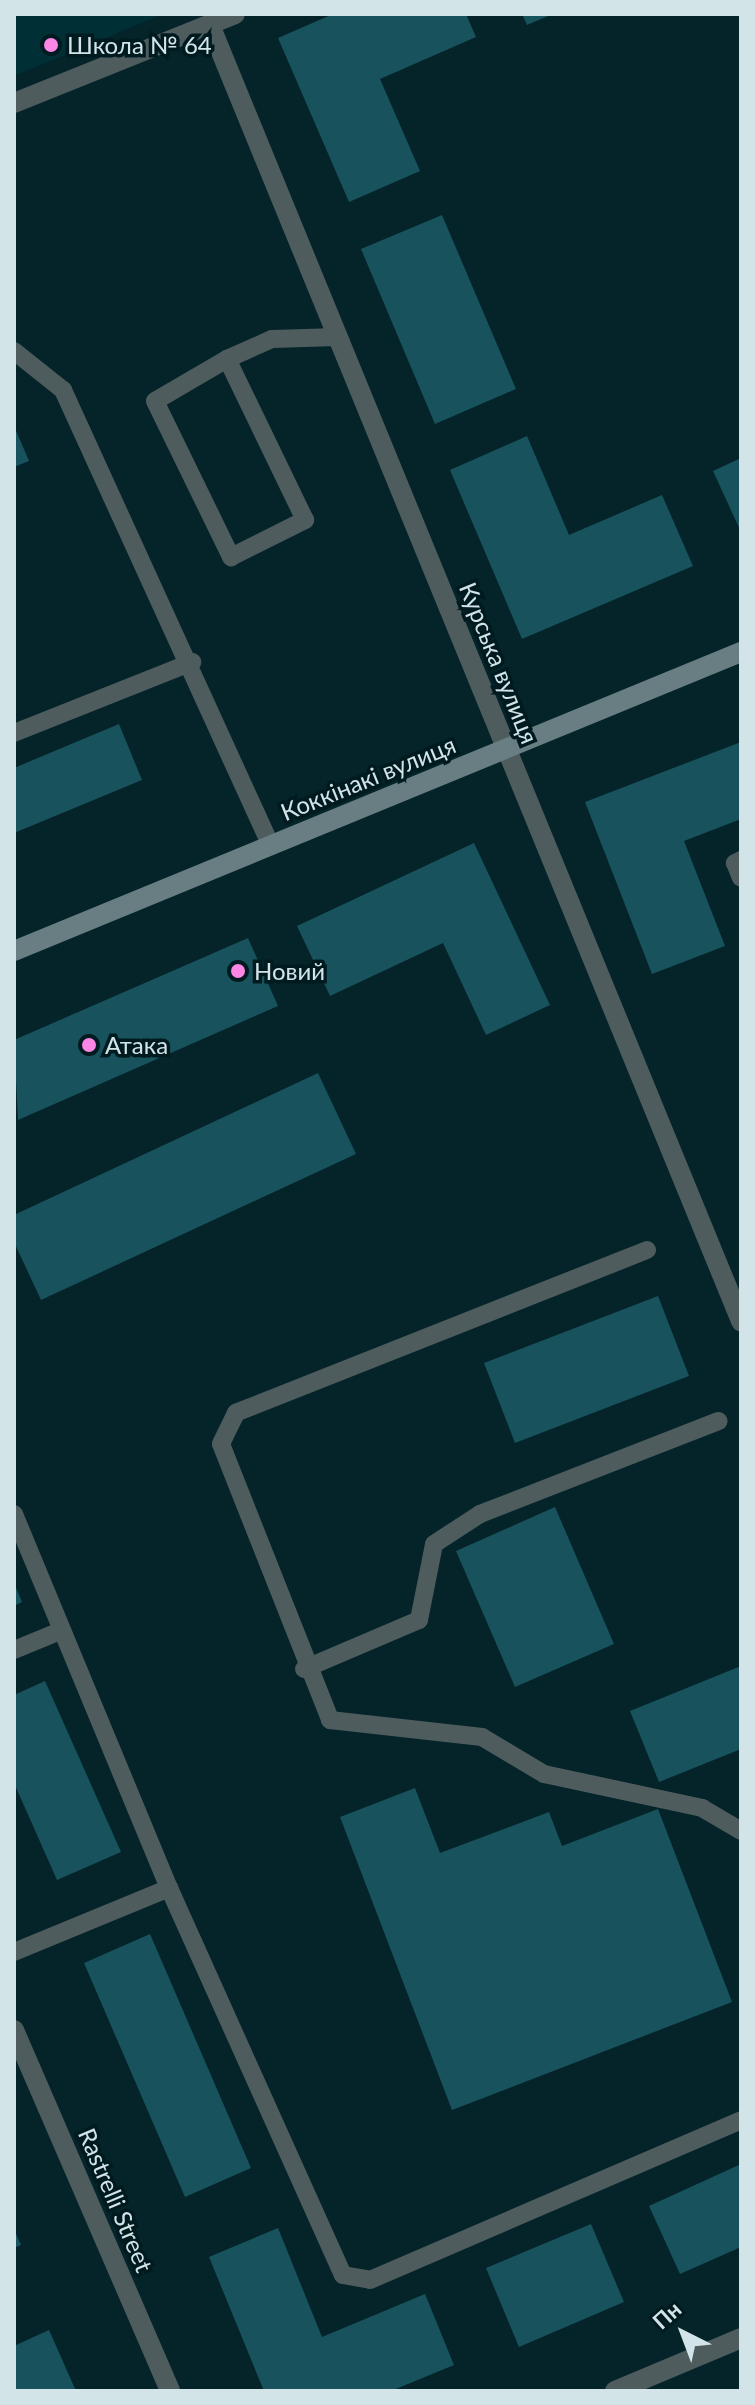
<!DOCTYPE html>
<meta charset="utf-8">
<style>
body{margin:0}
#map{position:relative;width:755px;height:2405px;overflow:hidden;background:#04242a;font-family:Lato,sans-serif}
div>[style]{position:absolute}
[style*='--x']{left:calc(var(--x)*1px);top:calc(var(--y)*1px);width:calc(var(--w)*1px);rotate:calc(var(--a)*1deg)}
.built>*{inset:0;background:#012f36}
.building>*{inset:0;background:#18525c}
.lane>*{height:18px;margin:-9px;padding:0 9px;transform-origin:9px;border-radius:9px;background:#4e5c5e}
.street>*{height:20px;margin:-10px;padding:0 10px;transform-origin:10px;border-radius:10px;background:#4e5c5e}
.secondary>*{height:20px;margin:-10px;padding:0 10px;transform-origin:10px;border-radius:10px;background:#687e82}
.dots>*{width:22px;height:22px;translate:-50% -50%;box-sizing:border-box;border:4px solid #001b20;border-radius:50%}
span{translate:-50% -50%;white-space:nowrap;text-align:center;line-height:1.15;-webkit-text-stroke:7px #001b20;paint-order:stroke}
.poi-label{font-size:24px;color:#d3e4e8}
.left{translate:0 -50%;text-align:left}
.street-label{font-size:24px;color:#d3e4e8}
.frame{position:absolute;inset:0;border:16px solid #d3e4e8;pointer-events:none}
.north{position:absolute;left:643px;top:2293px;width:80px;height:80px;-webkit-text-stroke:6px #001b20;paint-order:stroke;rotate:318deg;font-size:22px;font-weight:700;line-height:32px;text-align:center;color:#d3e4e8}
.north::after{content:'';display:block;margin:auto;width:28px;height:36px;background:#d3e4e8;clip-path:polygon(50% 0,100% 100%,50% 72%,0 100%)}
</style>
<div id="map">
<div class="built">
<i style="clip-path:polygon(14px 14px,163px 14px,14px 76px)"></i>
</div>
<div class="building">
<i style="clip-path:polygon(333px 14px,466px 14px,476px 37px,380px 79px,420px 171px,349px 202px,278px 38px)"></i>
<i style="clip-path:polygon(522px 14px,553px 14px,527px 25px)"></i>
<i style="clip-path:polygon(442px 215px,516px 389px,435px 424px,361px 249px)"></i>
<i style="clip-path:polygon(14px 426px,29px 461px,14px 467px)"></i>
<i style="clip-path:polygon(527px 436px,569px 535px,662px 495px,693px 566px,522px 639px,450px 470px)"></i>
<i style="clip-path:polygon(741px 458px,741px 532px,713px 471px)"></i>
<i style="clip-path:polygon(119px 724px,142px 780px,14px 833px,14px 768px)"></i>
<i style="clip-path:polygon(741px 742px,741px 819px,684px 841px,725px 946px,652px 974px,585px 802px)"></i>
<i style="clip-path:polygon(474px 843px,550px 1005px,486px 1035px,443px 943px,330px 996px,297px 926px)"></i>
<i style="clip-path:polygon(248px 938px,278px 1006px,18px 1120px,14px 1040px)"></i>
<i style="clip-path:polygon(318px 1073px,356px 1154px,41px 1300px,14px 1242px,14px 1215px)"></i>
<i style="clip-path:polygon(658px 1296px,689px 1376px,515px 1443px,484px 1363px)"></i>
<i style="clip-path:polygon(555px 1507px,614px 1644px,515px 1687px,456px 1551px)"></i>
<i style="clip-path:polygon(14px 1583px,22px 1602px,14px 1606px)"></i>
<i style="clip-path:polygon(741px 1666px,741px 1749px,659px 1782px,630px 1711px)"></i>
<i style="clip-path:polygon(45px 1681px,121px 1852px,57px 1880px,14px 1783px,14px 1695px)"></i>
<i style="clip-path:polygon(415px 1788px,440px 1853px,549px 1812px,562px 1846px,658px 1809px,732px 2002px,452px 2110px,340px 1817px)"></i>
<i style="clip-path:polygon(150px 1934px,251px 2168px,185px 2197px,84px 1963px)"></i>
<i style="clip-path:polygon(741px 2164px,741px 2247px,680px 2274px,649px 2206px)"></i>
<i style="clip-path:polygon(591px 2224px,624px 2302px,519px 2347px,486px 2268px)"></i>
<i style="clip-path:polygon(278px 2228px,322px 2337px,425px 2294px,454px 2365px,391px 2391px,264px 2391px,209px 2257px)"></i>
<i style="clip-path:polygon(14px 2229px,21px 2245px,14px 2248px)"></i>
<i style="clip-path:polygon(49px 2330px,76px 2391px,14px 2391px,14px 2346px)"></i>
</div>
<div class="lane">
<i style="--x:14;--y:351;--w:63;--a:38.5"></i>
<i style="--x:63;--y:390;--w:501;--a:65.48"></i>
<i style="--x:227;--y:359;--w:83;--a:149.7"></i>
<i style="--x:155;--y:401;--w:174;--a:64"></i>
<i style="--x:231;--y:557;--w:83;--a:-26.6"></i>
<i style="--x:305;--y:520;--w:179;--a:-115.8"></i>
<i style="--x:227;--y:359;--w:49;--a:-24"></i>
<i style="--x:272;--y:339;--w:66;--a:-1.7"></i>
<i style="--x:14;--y:733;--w:192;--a:-21.7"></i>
<i style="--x:741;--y:860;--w:7;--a:153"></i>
<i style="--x:735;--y:863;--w:16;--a:68"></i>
<i style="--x:647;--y:1250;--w:442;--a:158.4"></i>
<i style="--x:236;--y:1413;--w:34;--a:116"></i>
<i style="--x:221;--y:1444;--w:297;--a:68.4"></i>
<i style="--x:330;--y:1720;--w:153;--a:6.4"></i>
<i style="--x:482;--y:1737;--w:72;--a:30.8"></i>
<i style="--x:544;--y:1774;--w:162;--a:12.1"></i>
<i style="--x:702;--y:1808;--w:45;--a:30.5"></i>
<i style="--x:14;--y:1514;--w:405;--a:67.5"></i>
<i style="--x:169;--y:1888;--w:424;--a:65.8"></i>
<i style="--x:343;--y:2275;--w:27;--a:10"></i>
<i style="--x:370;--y:2280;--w:404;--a:-23.3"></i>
<i style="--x:14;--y:1650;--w:50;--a:-22.4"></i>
<i style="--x:304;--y:1669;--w:125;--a:-23.1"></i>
<i style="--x:419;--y:1620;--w:77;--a:-78.8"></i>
<i style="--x:434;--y:1544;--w:55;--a:-33.1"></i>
<i style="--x:480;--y:1514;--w:256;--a:-21.3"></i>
<i style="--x:14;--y:1952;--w:168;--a:-22.4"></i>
</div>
<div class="street">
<i style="--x:210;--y:25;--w:1401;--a:67.72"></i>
<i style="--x:14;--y:103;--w:238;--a:-21.9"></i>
<i style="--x:14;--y:2030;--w:393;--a:66.6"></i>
<i style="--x:615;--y:2391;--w:137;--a:-22.8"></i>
</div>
<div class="secondary">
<i style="--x:14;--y:951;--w:786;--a:-22.36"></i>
</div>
<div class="dots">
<i style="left:51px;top:45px;background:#fb86e5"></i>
<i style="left:238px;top:971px;background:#fb86e5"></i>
<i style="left:89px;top:1045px;background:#fb86e5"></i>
</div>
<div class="poi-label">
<span class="left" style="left:67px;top:45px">Школа № 64</span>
<span class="left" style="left:254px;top:971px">Новий</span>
<span class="left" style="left:105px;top:1045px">Атака</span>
</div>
<div class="street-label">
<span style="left:499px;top:663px;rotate:68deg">Курська вулиця</span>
<span style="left:368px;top:778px;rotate:-22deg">Коккінакі вулиця</span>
<span style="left:116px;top:2200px;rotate:67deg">Rastrelli Street</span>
</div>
<div class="frame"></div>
<div class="north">Пн</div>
</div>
